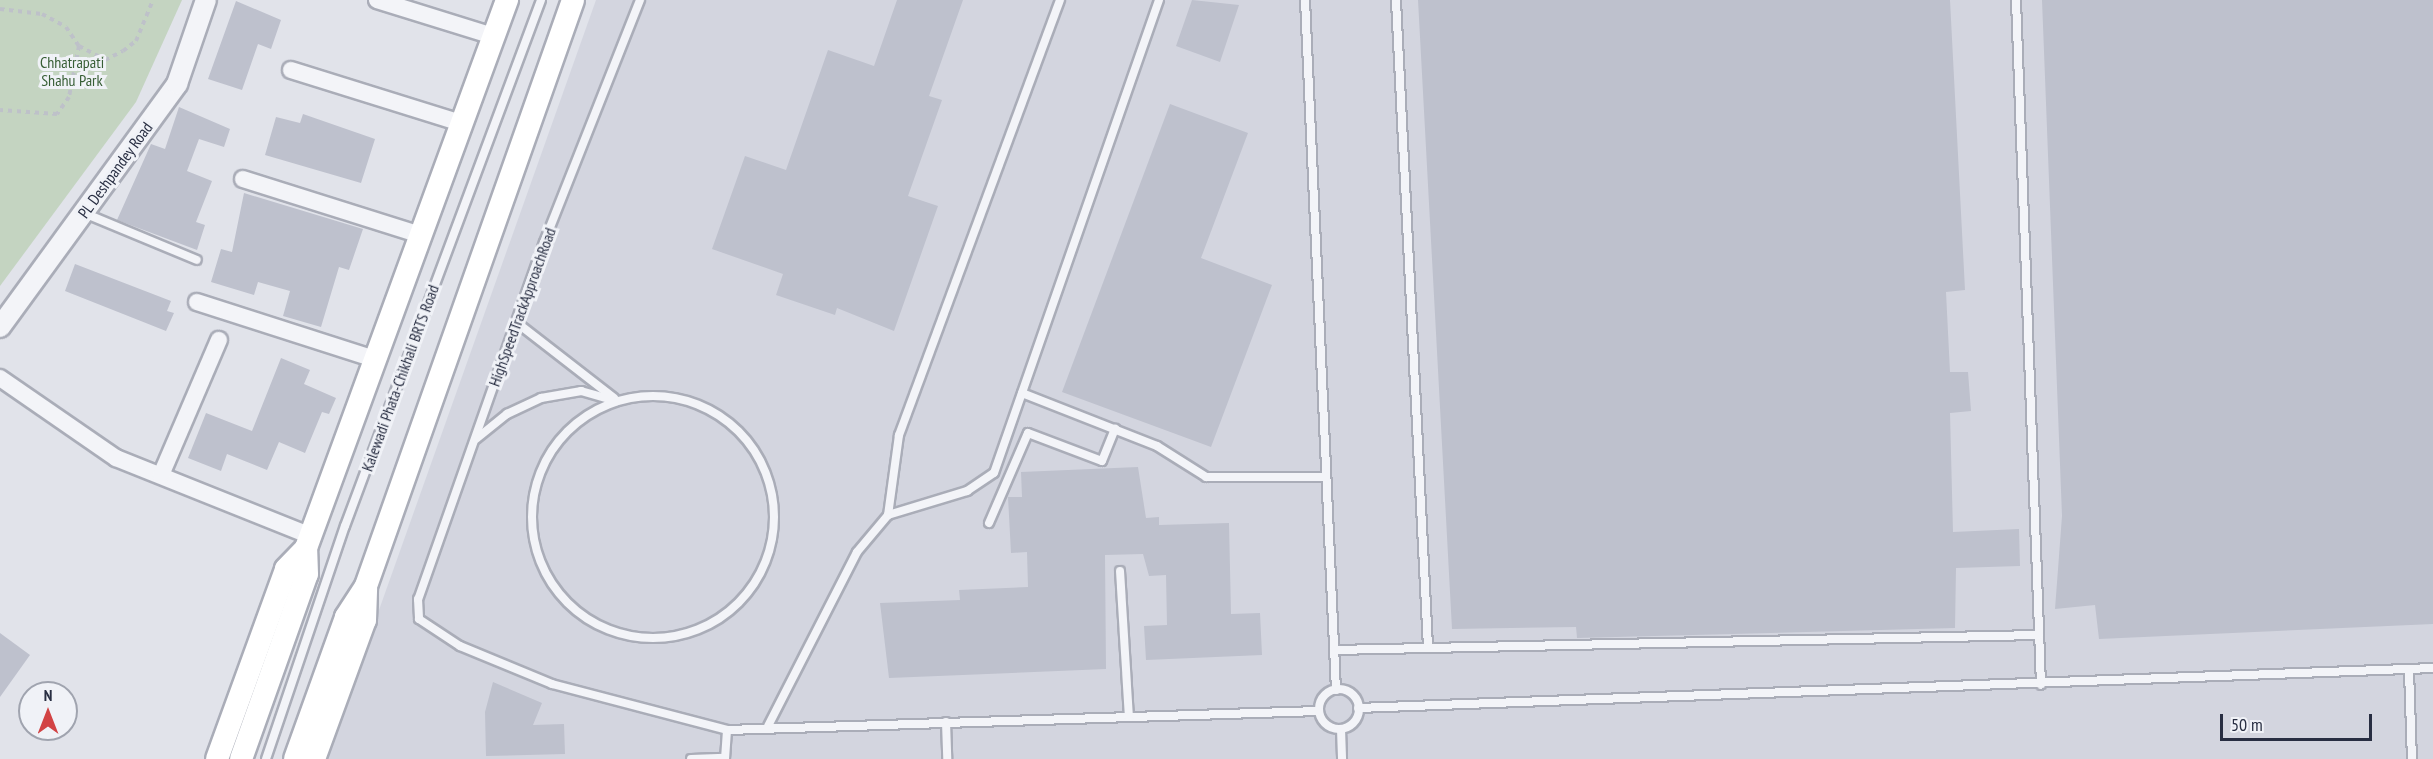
<!DOCTYPE html>
<style>
body{margin:0}
#map{position:relative;width:2433px;height:759px;overflow:hidden;background:#e1e3ea;font-family:"PT Sans Narrow",sans-serif}
div>[style]{position:absolute}
[style*='--x']{left:calc(var(--x)*1px);top:calc(var(--y)*1px);width:calc(var(--w)*1px);rotate:calc(var(--a)*1deg)}
.built>*{inset:0;background:#d3d5df}
.green>*{inset:0;background:#c4d4c1}
.building>*{inset:0;background:#bec1cd}
.path>*{height:4px;margin-top:-2px;transform-origin:0;background:repeating-linear-gradient(90deg,#bec1c9 0 4.5px,transparent 0 9px)}
.roads{filter:drop-shadow(2px 0 #aaadb8) drop-shadow(-2px 0 #aaadb8) drop-shadow(0 2px #aaadb8) drop-shadow(0 -2px #aaadb8)}
.service>*{height:8px;margin:-4px;padding:0 4px;transform-origin:4px;border-radius:4px;background:#f3f4f8}
.service>.ring{margin:-4px;padding:0;box-sizing:content-box;background:none;border:8px solid #f3f4f8;border-radius:50%}
.minor>*{height:16px;margin:-8px;padding:0 8px;transform-origin:8px;border-radius:8px;background:#f3f4f8}
.tertiary>*{height:20px;margin:-10px;padding:0 10px;transform-origin:10px;border-radius:10px;background:#f3f4f8}
.secondary>*{height:22px;margin:-11px;padding:0 11px;transform-origin:11px;border-radius:11px;background:#fff}
span{translate:-50% -50%;white-space:nowrap;text-align:center;line-height:1.15;-webkit-text-stroke:6px #f0f2f7;paint-order:stroke}
.park-label{font-size:16px;color:#375e35}
.street-label{font-size:16px;color:#282e42}
.north{position:absolute;left:18px;top:681px;width:60px;height:60px;box-sizing:border-box;background:#f0f2f7;border:2px solid #a0a4af;border-radius:50%;rotate:0deg;font-size:16px;font-weight:700;line-height:24px;text-align:center;color:#282e42}
.north::after{content:'';display:block;margin:auto;width:21px;height:27px;background:#d24344;clip-path:polygon(50% 0,100% 100%,50% 72%,0 100%)}
.scale{position:absolute;left:2220px;top:714px;width:152px;height:27px;box-sizing:border-box;border:3px solid #282e42;border-top:0;padding-left:8px;font-size:18px;line-height:21px;white-space:nowrap;color:#282e42;-webkit-text-stroke:4px #f0f2f7;paint-order:stroke}
</style>
<div id="map">
<div class="built">
<i style="clip-path:polygon(596px 0,2433px 0,2433px 759px,326px 759px)"></i>
</div>
<div class="green">
<i style="clip-path:polygon(0 0,182px 0,136px 102px,0 286px)"></i>
</div>
<div class="building">
<i style="clip-path:polygon(897px 0,963px 0,929px 96px,942px 100px,908px 196px,938px 206px,894px 331px,837px 308px,835px 315px,776px 295px,783px 274px,712px 249px,745px 156px,786px 170px,828px 50px,874px 66px)"></i>
<i style="clip-path:polygon(1192px 0,1239px 5px,1220px 62px,1176px 46px)"></i>
<i style="clip-path:polygon(1418px 0,1950px 0,1965px 290px,1946px 292px,1950px 372px,1968px 372px,1971px 411px,1950px 413px,1953px 532px,2019px 529px,2020px 566px,1956px 568px,1955px 628px,1577px 638px,1576px 627px,1452px 629px)"></i>
<i style="clip-path:polygon(2042px 0,2433px 0,2433px 624px,2099px 639px,2095px 605px,2055px 609px,2062px 516px)"></i>
<i style="clip-path:polygon(236px 1px,281px 20px,271px 49px,258px 44px,242px 90px,208px 79px)"></i>
<i style="clip-path:polygon(1170px 104px,1248px 133px,1201px 258px,1272px 285px,1211px 447px,1062px 392px)"></i>
<i style="clip-path:polygon(179px 107px,230px 129px,224px 147px,199px 139px,187px 171px,212px 181px,196px 222px,205px 225px,197px 250px,117px 220px,151px 144px,165px 149px)"></i>
<i style="clip-path:polygon(303px 114px,375px 139px,361px 183px,265px 155px,276px 117px,300px 123px)"></i>
<i style="clip-path:polygon(244px 193px,363px 229px,349px 270px,339px 267px,321px 327px,283px 316px,290px 291px,258px 282px,254px 295px,211px 282px,221px 249px,232px 252px)"></i>
<i style="clip-path:polygon(75px 264px,171px 301px,167px 311px,174px 313px,166px 331px,65px 291px)"></i>
<i style="clip-path:polygon(281px 358px,310px 370px,304px 384px,336px 398px,329px 414px,322px 412px,305px 453px,279px 442px,267px 470px,227px 454px,221px 471px,188px 458px,206px 413px,252px 431px)"></i>
<i style="clip-path:polygon(1138px 467px,1146px 518px,1159px 517px,1159px 525px,1229px 523px,1231px 614px,1260px 613px,1262px 655px,1146px 660px,1144px 626px,1167px 625px,1166px 575px,1149px 576px,1143px 554px,1105px 555px,1106px 669px,889px 678px,880px 603px,960px 600px,959px 590px,1028px 587px,1027px 552px,1011px 553px,1008px 497px,1022px 497px,1021px 472px)"></i>
<i style="clip-path:polygon(0 633px,30px 655px,0 697px)"></i>
<i style="clip-path:polygon(493px 682px,542px 703px,533px 725px,564px 724px,565px 754px,486px 756px,485px 712px)"></i>
</div>
<div class="path">
<i style="--x:0;--y:9;--w:42;--a:6.8"></i>
<i style="--x:42;--y:14;--w:27;--a:28"></i>
<i style="--x:66;--y:27;--w:23;--a:56"></i>
<i style="--x:79;--y:46;--w:52;--a:101.1"></i>
<i style="--x:69;--y:97;--w:21;--a:125"></i>
<i style="--x:57;--y:114;--w:57;--a:-176"></i>
<i style="--x:79;--y:46;--w:30;--a:28"></i>
<i style="--x:105;--y:60;--w:20;--a:-27"></i>
<i style="--x:123;--y:51;--w:16;--a:-38"></i>
<i style="--x:136;--y:41;--w:44;--a:-67.5"></i>
</div>
<div class="roads">
<div class="service">
<i style="--x:640;--y:0;--w:260;--a:111.6"></i>
<i style="--x:544;--y:242;--w:379;--a:109.4"></i>
<i style="--x:418;--y:599;--w:20;--a:87"></i>
<i style="--x:419;--y:619;--w:49;--a:33.4"></i>
<i style="--x:460;--y:646;--w:100;--a:22.4"></i>
<i style="--x:552;--y:684;--w:181;--a:14.7"></i>
<i style="--x:727;--y:730;--w:592;--a:-1.84"></i>
<i style="--x:1060;--y:0;--w:464;--a:110.3"></i>
<i style="--x:899;--y:435;--w:81;--a:97.8"></i>
<i style="--x:888;--y:515;--w:83;--a:-16.9"></i>
<i style="--x:967;--y:491;--w:32;--a:-34"></i>
<i style="--x:994;--y:473;--w:501;--a:-70.77"></i>
<i style="--x:1305;--y:0;--w:691;--a:87.43"></i>
<i style="--x:1396;--y:0;--w:649;--a:87.17"></i>
<i style="--x:2016;--y:0;--w:685;--a:87.91"></i>
<i style="--x:84;--y:213;--w:122;--a:22.6"></i>
<i style="--x:516;--y:322;--w:124;--a:37.8"></i>
<i style="--x:1022;--y:393;--w:145;--a:21.4"></i>
<i style="--x:1157;--y:446;--w:58;--a:32.3"></i>
<i style="--x:1206;--y:477;--w:120;--a:0"></i>
<i class="ring" style="left:532px;top:396px;width:234px;height:234px"></i>
<i style="--x:476;--y:439;--w:40;--a:-39"></i>
<i style="--x:507;--y:414;--w:38;--a:-25"></i>
<i style="--x:541;--y:398;--w:41;--a:-9.9"></i>
<i style="--x:581;--y:391;--w:37;--a:16"></i>
<i style="--x:989;--y:523;--w:98;--a:-66.6"></i>
<i style="--x:1028;--y:433;--w:79;--a:20.7"></i>
<i style="--x:1102;--y:461;--w:35;--a:-68"></i>
<i style="--x:1120;--y:571;--w:146;--a:86.5"></i>
<i style="--x:1334;--y:650;--w:705;--a:-1.22"></i>
<i style="--x:2409;--y:670;--w:89;--a:88.1"></i>
<i class="ring" style="left:1319px;top:689px;width:32px;height:32px"></i>
<i style="--x:1358;--y:708;--w:1076;--a:-2.13"></i>
<i style="--x:946;--y:722;--w:37;--a:88"></i>
<i style="--x:768;--y:726;--w:195;--a:-62.9"></i>
<i style="--x:857;--y:552;--w:48;--a:-50"></i>
<i style="--x:1341;--y:729;--w:30;--a:88"></i>
<i style="--x:266;--y:759;--w:246;--a:-71.3"></i>
<i style="--x:345;--y:526;--w:561;--a:-69.56"></i>
<i style="--x:691;--y:759;--w:34;--a:-2"></i>
<i style="--x:725;--y:759;--w:29;--a:-86"></i>
</div>
<div class="minor">
<i style="--x:377;--y:0;--w:121;--a:17.2"></i>
<i style="--x:291;--y:70;--w:178;--a:17.3"></i>
<i style="--x:243;--y:179;--w:187;--a:17.5"></i>
<i style="--x:197;--y:302;--w:187;--a:17.8"></i>
<i style="--x:0;--y:378;--w:141;--a:34.6"></i>
<i style="--x:116;--y:458;--w:210;--a:21.8"></i>
<i style="--x:161;--y:475;--w:147;--a:-66.8"></i>
</div>
<div class="tertiary">
<i style="--x:0;--y:327;--w:301;--a:-53.9"></i>
<i style="--x:177;--y:84;--w:89;--a:-71"></i>
</div>
<div class="secondary">
<i style="--x:217;--y:759;--w:202;--a:-70"></i>
<i style="--x:286;--y:569;--w:29;--a:-46"></i>
<i style="--x:241;--y:759;--w:196;--a:-70.4"></i>
<i style="--x:307;--y:574;--w:26;--a:-92"></i>
<i style="--x:306;--y:548;--w:584;--a:-69.86"></i>
<i style="--x:295;--y:759;--w:151;--a:-70.2"></i>
<i style="--x:346;--y:617;--w:37;--a:-57"></i>
<i style="--x:366;--y:586;--w:621;--a:-70.54"></i>
<i style="--x:314;--y:759;--w:148;--a:-69.9"></i>
<i style="--x:365;--y:620;--w:32;--a:-88"></i>
</div>
</div>
<div class="park-label">
<span style="left:72px;top:71px">Chhatrapati<br>Shahu Park</span>
</div>
<div class="street-label">
<span style="left:115px;top:170px;rotate:-54deg">PL Deshpandey Road</span>
<span style="left:522px;top:307px;rotate:-70deg">HighSpeedTrackApproachRoad</span>
<span style="left:400px;top:378px;rotate:-70deg">Kalewadi Phata-Chikhali BRTS Road</span>
</div>
<div class="north">N</div>
<div class="scale">50 m</div>
</div>
